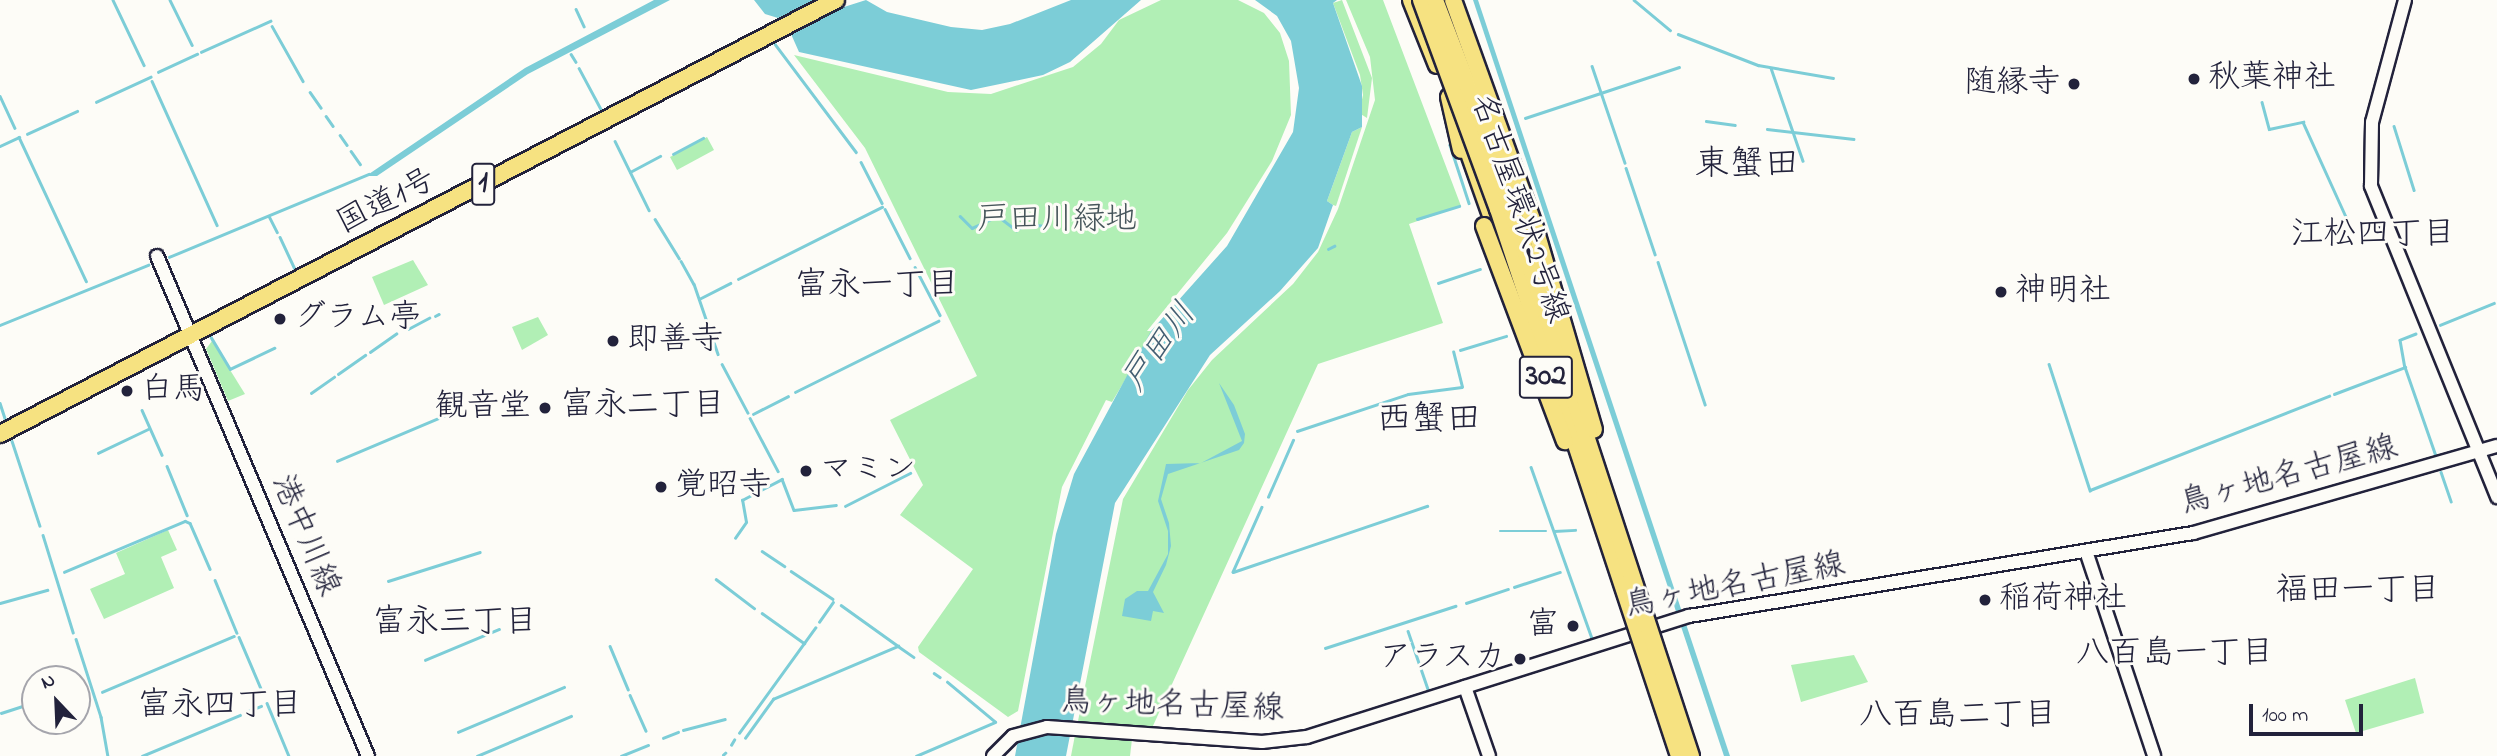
<!DOCTYPE html>
<meta charset="utf-8">
<style>
body{margin:0}
#map{position:relative;width:2497px;height:756px;overflow:hidden;background:#fdfcf7;font-family:"Indie Flower","Klee One",sans-serif}
div>[style]{position:absolute}
[style*='--x']{left:calc(var(--x)*1px);top:calc(var(--y)*1px);width:calc(var(--w)*1px);rotate:calc(var(--a)*1deg)}
.green>*{inset:0;background:#b1efb5}
.water>*{inset:0;background:#7ccdd7}
.stream>*{height:2.5px;margin:-1.25px;padding:0 1.25px;transform-origin:1.25px;border-radius:1.25px;background:#7ccdd7}
.roads{filter:drop-shadow(2px 0 #22223b) drop-shadow(-2px 0 #22223b) drop-shadow(0 2px #22223b) drop-shadow(0 -2px #22223b)}
.secondary>*{height:12px;margin:-6px;padding:0 6px;transform-origin:6px;border-radius:6px;background:#fdfcf7}
.highway>*{height:16px;margin:-8px;padding:0 8px;transform-origin:8px;border-radius:8px;background:#f6e281}
.bridges{filter:drop-shadow(2px 0 #22223b) drop-shadow(-2px 0 #22223b) drop-shadow(0 2px #22223b) drop-shadow(0 -2px #22223b)}
.highway-bridge>*{height:16px;margin:-8px;padding:0 8px;transform-origin:8px;border-radius:8px;background:#f6e281}
.dots>*{width:19px;height:19px;translate:-50% -50%;box-sizing:border-box;border:4px solid #fdfcf7;border-radius:50%}
span{translate:-50% -50%;white-space:nowrap;text-align:center;line-height:1.15;-webkit-text-stroke:6px #fdfcf7;paint-order:stroke}
.shield-label span{padding:2px 5px;background:#fdfcf7;border:2px solid;border-radius:5px;-webkit-text-stroke-width:0}
.shield-label{font-size:30px;color:#22223b;font-weight:700}
.poi-label{font-size:32px;color:#22223b}
.left{translate:0 -50%;text-align:left}
.right{translate:-100% -50%;text-align:right}
.street-label{font-size:32px;color:#22223b}
.park-label{font-size:32px;color:#46555a}
.neighbourhood-label{font-size:33px;color:#22223b}
.water-label{font-size:33px;color:#425e72;font-style:italic}
.quarter-label{font-size:35px;color:#22223b}
.north{position:absolute;left:21px;top:665px;width:70px;height:70px;box-sizing:border-box;background:#fdfcf7;border:2px solid #a5a5ac;border-radius:50%;rotate:337deg;font-size:19px;font-weight:700;line-height:28px;text-align:center;color:#22223b}
.north::after{content:'';display:block;margin:auto;width:24px;height:32px;background:#22223b;clip-path:polygon(50% 0,100% 100%,50% 72%,0 100%)}
.scale{position:absolute;left:2249px;top:704px;width:114px;height:32px;box-sizing:border-box;border:4px solid #22223b;border-top:0;padding-left:9px;font-size:21px;line-height:24px;white-space:nowrap;color:#22223b;-webkit-text-stroke:5px #fdfcf7;paint-order:stroke}
</style>
<div id="map">
<div class="green">
<i style="clip-path:polygon(1161px 0,1238px 0,1264px 13px,1280px 33px,1289px 61px,1291px 115px,1272px 161px,1227px 233px,1147px 331px,1151px 331px,1150px 338px,1112px 402px,1106px 400px,1062px 487px,1018px 711px,1008px 717px,919px 652px,918px 647px,973px 569px,900px 515px,923px 485px,890px 420px,977px 376px,865px 148px,794px 55px,948px 92px,991px 94px,1073px 67px,1101px 44px,1119px 20px)"></i>
<i style="clip-path:polygon(1342px 0,1372px 78px,1367px 118px,1359px 113px,1363px 95px,1360px 75px,1333px 3px)"></i>
<i style="clip-path:polygon(1346px 0,1383px 0,1461px 206px,1409px 224px,1443px 323px,1318px 364px,1152px 728px,1078px 721px,1123px 499px,1188px 390px,1212px 360px,1293px 284px,1318px 252px,1338px 209px,1375px 100px,1370px 57px)"></i>
<i style="clip-path:polygon(1362px 127px,1336px 206px,1333px 205px,1327px 201px,1352px 132px)"></i>
<i style="clip-path:polygon(707px 137px,714px 150px,677px 170px,670px 157px)"></i>
<i style="clip-path:polygon(413px 260px,428px 285px,384px 305px,372px 277px)"></i>
<i style="clip-path:polygon(538px 317px,548px 335px,522px 350px,512px 327px)"></i>
<i style="clip-path:polygon(212px 341px,245px 394px,228px 401px,206px 349px)"></i>
<i style="clip-path:polygon(168px 530px,177px 550px,161px 557px,174px 588px,104px 619px,90px 589px,125px 574px,116px 553px)"></i>
<i style="clip-path:polygon(1854px 655px,1868px 682px,1801px 702px,1791px 665px)"></i>
<i style="clip-path:polygon(2415px 678px,2424px 713px,2356px 733px,2345px 700px)"></i>
<i style="clip-path:polygon(1075px 735px,1132px 739px,1130px 756px,1071px 756px)"></i>
</div>
<div class="water">
<i style="clip-path:polygon(654px 0,670px 0,528px 74px,377px 176px,366px 176px,525px 68px)"></i>
<i style="clip-path:polygon(754px 0,839px 0,844px 7px,866px 0,887px 12px,951px 27px,982px 30px,1010px 24px,1071px 0,1141px 0,1070px 62px,1043px 75px,971px 90px,799px 52px,791px 34px,811px 25px,802px 7px,778px 18px,765px 14px)"></i>
<i style="clip-path:polygon(1255px 0,1337px 0,1333px 3px,1362px 86px,1362px 127px,1352px 132px,1327px 201px,1333px 205px,1318px 248px,1280px 291px,1210px 355px,1115px 503px,1066px 756px,1015px 756px,1056px 534px,1074px 474px,1151px 331px,1227px 246px,1293px 132px,1299px 88px,1291px 41px,1277px 16px)"></i>
<i style="clip-path:polygon(1473px 0,1478px 0,1730px 756px,1724px 756px)"></i>
<i style="clip-path:polygon(1219px 383px,1234px 405px,1245px 434px,1244px 443px,1239px 450px,1168px 474px,1161px 499px,1169px 523px,1171px 546px,1166px 565px,1153px 592px,1164px 613px,1153px 611px,1151px 621px,1122px 616px,1125px 599px,1137px 591px,1148px 591px,1168px 554px,1168px 531px,1158px 501px,1166px 464px,1201px 463px,1242px 441px)"></i>
</div>
<div class="stream">
<i style="--x:113;--y:0;--w:72;--a:64.5"></i>
<i style="--x:170;--y:0;--w:50;--a:63.9"></i>
<i style="--x:1634;--y:0;--w:47;--a:39.8"></i>
<i style="--x:576;--y:9;--w:19;--a:65"></i>
<i style="--x:272;--y:26;--w:63;--a:60.6"></i>
<i style="--x:1678;--y:34;--w:86;--a:21.2"></i>
<i style="--x:1758;--y:65;--w:76;--a:9.8"></i>
<i style="--x:775;--y:44;--w:135;--a:53.1"></i>
<i style="--x:201;--y:52;--w:76;--a:-24.2"></i>
<i style="--x:571;--y:54;--w:9;--a:58"></i>
<i style="--x:1592;--y:66;--w:102;--a:71.2"></i>
<i style="--x:579;--y:68;--w:49;--a:61.9"></i>
<i style="--x:1771;--y:68;--w:98;--a:71"></i>
<i style="--x:158;--y:72;--w:43;--a:-24.8"></i>
<i style="--x:152;--y:81;--w:158;--a:65.7"></i>
<i style="--x:310;--y:92;--w:19;--a:55"></i>
<i style="--x:0;--y:96;--w:35;--a:65"></i>
<i style="--x:96;--y:102;--w:60;--a:-24.8"></i>
<i style="--x:2262;--y:102;--w:28;--a:75"></i>
<i style="--x:2269;--y:129;--w:35;--a:-12"></i>
<i style="--x:2303;--y:122;--w:107;--a:65.6"></i>
<i style="--x:326;--y:116;--w:12;--a:55"></i>
<i style="--x:1525;--y:118;--w:162;--a:-18.3"></i>
<i style="--x:1706;--y:121;--w:29;--a:8"></i>
<i style="--x:2394;--y:126;--w:67;--a:72.6"></i>
<i style="--x:1767;--y:129;--w:87;--a:6.6"></i>
<i style="--x:27;--y:134;--w:55;--a:-24.7"></i>
<i style="--x:340;--y:135;--w:12;--a:55"></i>
<i style="--x:615;--y:141;--w:77;--a:63.8"></i>
<i style="--x:1454;--y:144;--w:4;--a:166"></i>
<i style="--x:1450;--y:145;--w:61;--a:71.9"></i>
<i style="--x:0;--y:146;--w:21;--a:-25"></i>
<i style="--x:19;--y:137;--w:159;--a:65"></i>
<i style="--x:351;--y:151;--w:16;--a:55"></i>
<i style="--x:673;--y:154;--w:34;--a:-28"></i>
<i style="--x:861;--y:162;--w:46;--a:62.9"></i>
<i style="--x:1626;--y:168;--w:91;--a:71.4"></i>
<i style="--x:630;--y:172;--w:34;--a:-28"></i>
<i style="--x:885;--y:209;--w:55;--a:63"></i>
<i style="--x:269;--y:216;--w:18;--a:63"></i>
<i style="--x:960;--y:216;--w:17;--a:45"></i>
<i style="--x:972;--y:228;--w:29;--a:-25"></i>
<i style="--x:998;--y:216;--w:23;--a:38"></i>
<i style="--x:1016;--y:230;--w:13;--a:-29"></i>
<i style="--x:1027;--y:224;--w:19;--a:6"></i>
<i style="--x:655;--y:219;--w:46;--a:58.4"></i>
<i style="--x:1417;--y:219;--w:44;--a:-17.2"></i>
<i style="--x:280;--y:237;--w:38;--a:65"></i>
<i style="--x:1328;--y:249;--w:7;--a:-27"></i>
<i style="--x:169;--y:257;--w:216;--a:-22.6"></i>
<i style="--x:681;--y:261;--w:26;--a:61"></i>
<i style="--x:694;--y:284;--w:74;--a:71.1"></i>
<i style="--x:1658;--y:262;--w:150;--a:71.7"></i>
<i style="--x:915;--y:267;--w:54;--a:62.5"></i>
<i style="--x:738;--y:279;--w:161;--a:-26.6"></i>
<i style="--x:1438;--y:283;--w:44;--a:-18.4"></i>
<i style="--x:699;--y:299;--w:35;--a:-27"></i>
<i style="--x:435;--y:316;--w:4;--a:-27"></i>
<i style="--x:0;--y:325;--w:160;--a:-22.1"></i>
<i style="--x:2440;--y:325;--w:58;--a:-22.2"></i>
<i style="--x:408;--y:329;--w:24;--a:-28"></i>
<i style="--x:2416;--y:334;--w:17;--a:159"></i>
<i style="--x:2400;--y:340;--w:27;--a:80"></i>
<i style="--x:2405;--y:367;--w:94;--a:70.8"></i>
<i style="--x:211;--y:337;--w:37;--a:59"></i>
<i style="--x:230;--y:369;--w:49;--a:-25.5"></i>
<i style="--x:1460;--y:350;--w:48;--a:-16.9"></i>
<i style="--x:370;--y:352;--w:32;--a:-35"></i>
<i style="--x:722;--y:364;--w:55;--a:62"></i>
<i style="--x:2049;--y:364;--w:133;--a:72"></i>
<i style="--x:2090;--y:490;--w:257;--a:-21.5"></i>
<i style="--x:338;--y:374;--w:33;--a:-35"></i>
<i style="--x:795;--y:392;--w:160;--a:-26.4"></i>
<i style="--x:311;--y:393;--w:28;--a:-35"></i>
<i style="--x:2334;--y:394;--w:76;--a:-20.8"></i>
<i style="--x:0;--y:403;--w:20;--a:72"></i>
<i style="--x:142;--y:410;--w:49;--a:66"></i>
<i style="--x:753;--y:414;--w:39;--a:-27"></i>
<i style="--x:750;--y:418;--w:60;--a:62.2"></i>
<i style="--x:1297;--y:431;--w:117;--a:-18.4"></i>
<i style="--x:1408;--y:394;--w:54;--a:-7.4"></i>
<i style="--x:1462;--y:387;--w:36;--a:-104"></i>
<i style="--x:12;--y:441;--w:89;--a:71.8"></i>
<i style="--x:98;--y:453;--w:55;--a:-25.6"></i>
<i style="--x:337;--y:461;--w:121;--a:-22.9"></i>
<i style="--x:167;--y:466;--w:53;--a:67.8"></i>
<i style="--x:1531;--y:467;--w:182;--a:70.4"></i>
<i style="--x:2441;--y:472;--w:31;--a:71"></i>
<i style="--x:1268;--y:497;--w:62;--a:-66.3"></i>
<i style="--x:845;--y:506;--w:73;--a:-26.9"></i>
<i style="--x:1262;--y:507;--w:71;--a:114"></i>
<i style="--x:1233;--y:572;--w:205;--a:-18.8"></i>
<i style="--x:1500;--y:531;--w:46;--a:0"></i>
<i style="--x:1554;--y:531;--w:21;--a:-3"></i>
<i style="--x:43;--y:535;--w:102;--a:72.8"></i>
<i style="--x:735;--y:538;--w:19;--a:-55"></i>
<i style="--x:746;--y:522;--w:22;--a:-100"></i>
<i style="--x:742;--y:500;--w:45;--a:-27.7"></i>
<i style="--x:782;--y:479;--w:33;--a:69"></i>
<i style="--x:794;--y:510;--w:42;--a:-6.8"></i>
<i style="--x:762;--y:551;--w:27;--a:34"></i>
<i style="--x:791;--y:571;--w:50;--a:33.7"></i>
<i style="--x:64;--y:572;--w:131;--a:-22.9"></i>
<i style="--x:185;--y:521;--w:5;--a:22"></i>
<i style="--x:190;--y:523;--w:50;--a:66.5"></i>
<i style="--x:716;--y:579;--w:48;--a:37.3"></i>
<i style="--x:215;--y:580;--w:57;--a:67.5"></i>
<i style="--x:388;--y:581;--w:96;--a:-17.5"></i>
<i style="--x:1514;--y:587;--w:48;--a:-18.1"></i>
<i style="--x:0;--y:603;--w:49;--a:-15.5"></i>
<i style="--x:1466;--y:603;--w:44;--a:-18.4"></i>
<i style="--x:841;--y:605;--w:70;--a:35.7"></i>
<i style="--x:762;--y:613;--w:52;--a:35.5"></i>
<i style="--x:819;--y:622;--w:24;--a:-55"></i>
<i style="--x:1408;--y:631;--w:65;--a:71"></i>
<i style="--x:239;--y:637;--w:59;--a:66.9"></i>
<i style="--x:76;--y:639;--w:82;--a:72.2"></i>
<i style="--x:101;--y:717;--w:40;--a:80"></i>
<i style="--x:610;--y:646;--w:47;--a:67.3"></i>
<i style="--x:1325;--y:648;--w:137;--a:-17.9"></i>
<i style="--x:425;--y:660;--w:80;--a:-22.7"></i>
<i style="--x:934;--y:673;--w:7;--a:34"></i>
<i style="--x:77;--y:690;--w:6;--a:-18"></i>
<i style="--x:102;--y:692;--w:143;--a:-23"></i>
<i style="--x:630;--y:695;--w:39;--a:66"></i>
<i style="--x:267;--y:703;--w:57;--a:67.5"></i>
<i style="--x:246;--y:712;--w:16;--a:-22"></i>
<i style="--x:1;--y:713;--w:36;--a:-18"></i>
<i style="--x:683;--y:730;--w:43;--a:-14.7"></i>
<i style="--x:458;--y:732;--w:115;--a:-23"></i>
<i style="--x:739;--y:733;--w:130;--a:-54.1"></i>
<i style="--x:663;--y:738;--w:16;--a:-22"></i>
<i style="--x:745;--y:738;--w:48;--a:-54.3"></i>
<i style="--x:773;--y:699;--w:136;--a:-23"></i>
<i style="--x:898;--y:646;--w:19;--a:35"></i>
<i style="--x:731;--y:745;--w:6;--a:-59"></i>
<i style="--x:723;--y:755;--w:3;--a:-45"></i>
<i style="--x:142;--y:756;--w:106;--a:-22.7"></i>
<i style="--x:477;--y:756;--w:102;--a:-23.1"></i>
<i style="--x:621;--y:756;--w:29;--a:-22"></i>
<i style="--x:916;--y:756;--w:86;--a:-23.3"></i>
<i style="--x:995;--y:722;--w:62;--a:-140.2"></i>
</div>
<div class="roads">
<div class="secondary">
<i style="--x:2405;--y:0;--w:126;--a:105.1"></i>
<i style="--x:2372;--y:122;--w:64;--a:90.9"></i>
<i style="--x:2371;--y:186;--w:336;--a:67.9"></i>
<i style="--x:157;--y:256;--w:543;--a:67.12"></i>
<i style="--x:2086;--y:551;--w:216;--a:71.6"></i>
<i style="--x:1465;--y:687;--w:73;--a:70.8"></i>
<i style="--x:993;--y:756;--w:28;--a:-45"></i>
<i style="--x:1013;--y:736;--w:35;--a:-15"></i>
<i style="--x:1047;--y:727;--w:216;--a:4"></i>
<i style="--x:1262;--y:742;--w:45;--a:-6.3"></i>
<i style="--x:1307;--y:737;--w:401;--a:-17.6"></i>
<i style="--x:1689;--y:616;--w:511;--a:-9.35"></i>
<i style="--x:2193;--y:533;--w:316;--a:-16"></i>
</div>
<div class="highway">
<i style="--x:1411;--y:0;--w:70;--a:68.2"></i>
<i style="--x:1449;--y:97;--w:54;--a:77.2"></i>
<i style="--x:1464;--y:139;--w:132;--a:70.5"></i>
<i style="--x:0;--y:434;--w:942;--a:-27.44"></i>
</div>
</div>
<div class="bridges">
<div class="highway-bridge">
<i style="--x:1421;--y:0;--w:223;--a:69.8"></i>
<i style="--x:1498;--y:209;--w:576;--a:71.69"></i>
<i style="--x:1435;--y:0;--w:156;--a:69"></i>
<i style="--x:1491;--y:146;--w:642;--a:71.85"></i>
<i style="--x:1453;--y:0;--w:242;--a:70.2"></i>
<i style="--x:1535;--y:228;--w:210;--a:73.7"></i>
<i style="--x:1484;--y:226;--w:230;--a:69.4"></i>
</div>
</div>
<div class="dots">
<i style="left:2194px;top:79px;background:#22223b"></i>
<i style="left:2074px;top:84px;background:#22223b"></i>
<i style="left:2001px;top:292px;background:#22223b"></i>
<i style="left:280px;top:319px;background:#22223b"></i>
<i style="left:613px;top:341px;background:#22223b"></i>
<i style="left:127px;top:391px;background:#22223b"></i>
<i style="left:545px;top:408px;background:#22223b"></i>
<i style="left:806px;top:471px;background:#22223b"></i>
<i style="left:661px;top:487px;background:#22223b"></i>
<i style="left:1985px;top:600px;background:#22223b"></i>
<i style="left:1573px;top:626px;background:#22223b"></i>
<i style="left:1520px;top:659px;background:#22223b"></i>
</div>
<div class="shield-label">
<span style="left:483px;top:184px">1</span>
<span style="left:1546px;top:377px">302</span>
</div>
<div class="poi-label">
<span class="left" style="left:2208px;top:79px">秋葉神社</span>
<span class="right" style="left:2060px;top:84px">随縁寺</span>
<span class="left" style="left:2015px;top:292px">神明社</span>
<span class="left" style="left:294px;top:319px">グラム亭</span>
<span class="left" style="left:627px;top:341px">即善寺</span>
<span class="left" style="left:141px;top:391px">白馬</span>
<span class="right" style="left:531px;top:408px">観音堂</span>
<span class="left" style="left:820px;top:471px">マミン</span>
<span class="left" style="left:675px;top:487px">覚昭寺</span>
<span class="left" style="left:1999px;top:600px">稲荷神社</span>
<span class="right" style="left:1559px;top:626px">富</span>
<span class="right" style="left:1506px;top:659px">アラスカ</span>
</div>
<div class="street-label">
<span style="left:387px;top:203px;rotate:-27deg">国道1号</span>
<span style="left:1518px;top:209px;rotate:71deg">名古屋環状2号線</span>
<span style="left:2289px;top:477px;rotate:-15deg">鳥ヶ地名古屋線</span>
<span style="left:304px;top:536px;rotate:67deg">港中川線</span>
<span style="left:1735px;top:587px;rotate:-11deg">鳥ヶ地名古屋線</span>
<span style="left:1172px;top:707px;rotate:2deg">鳥ヶ地名古屋線</span>
</div>
<div class="park-label">
<span style="left:1057px;top:221px">戸田川緑地</span>
</div>
<div class="neighbourhood-label">
<span style="left:2373px;top:236px">江松四丁目</span>
<span style="left:877px;top:287px">富永一丁目</span>
<span style="left:643px;top:407px">富永二丁目</span>
<span style="left:2358px;top:592px">福田一丁目</span>
<span style="left:455px;top:624px">富永三丁目</span>
<span style="left:2175px;top:655px">八百島一丁目</span>
<span style="left:220px;top:707px">富永四丁目</span>
<span style="left:1958px;top:717px">八百島二丁目</span>
</div>
<div class="water-label">
<span style="left:1161px;top:348px;rotate:-54deg">戸田川</span>
</div>
<div class="quarter-label">
<span style="left:1747px;top:166px">東蟹田</span>
<span style="left:1429px;top:421px">西蟹田</span>
</div>
<div class="north">N</div>
<div class="scale">100 m</div>
</div>
